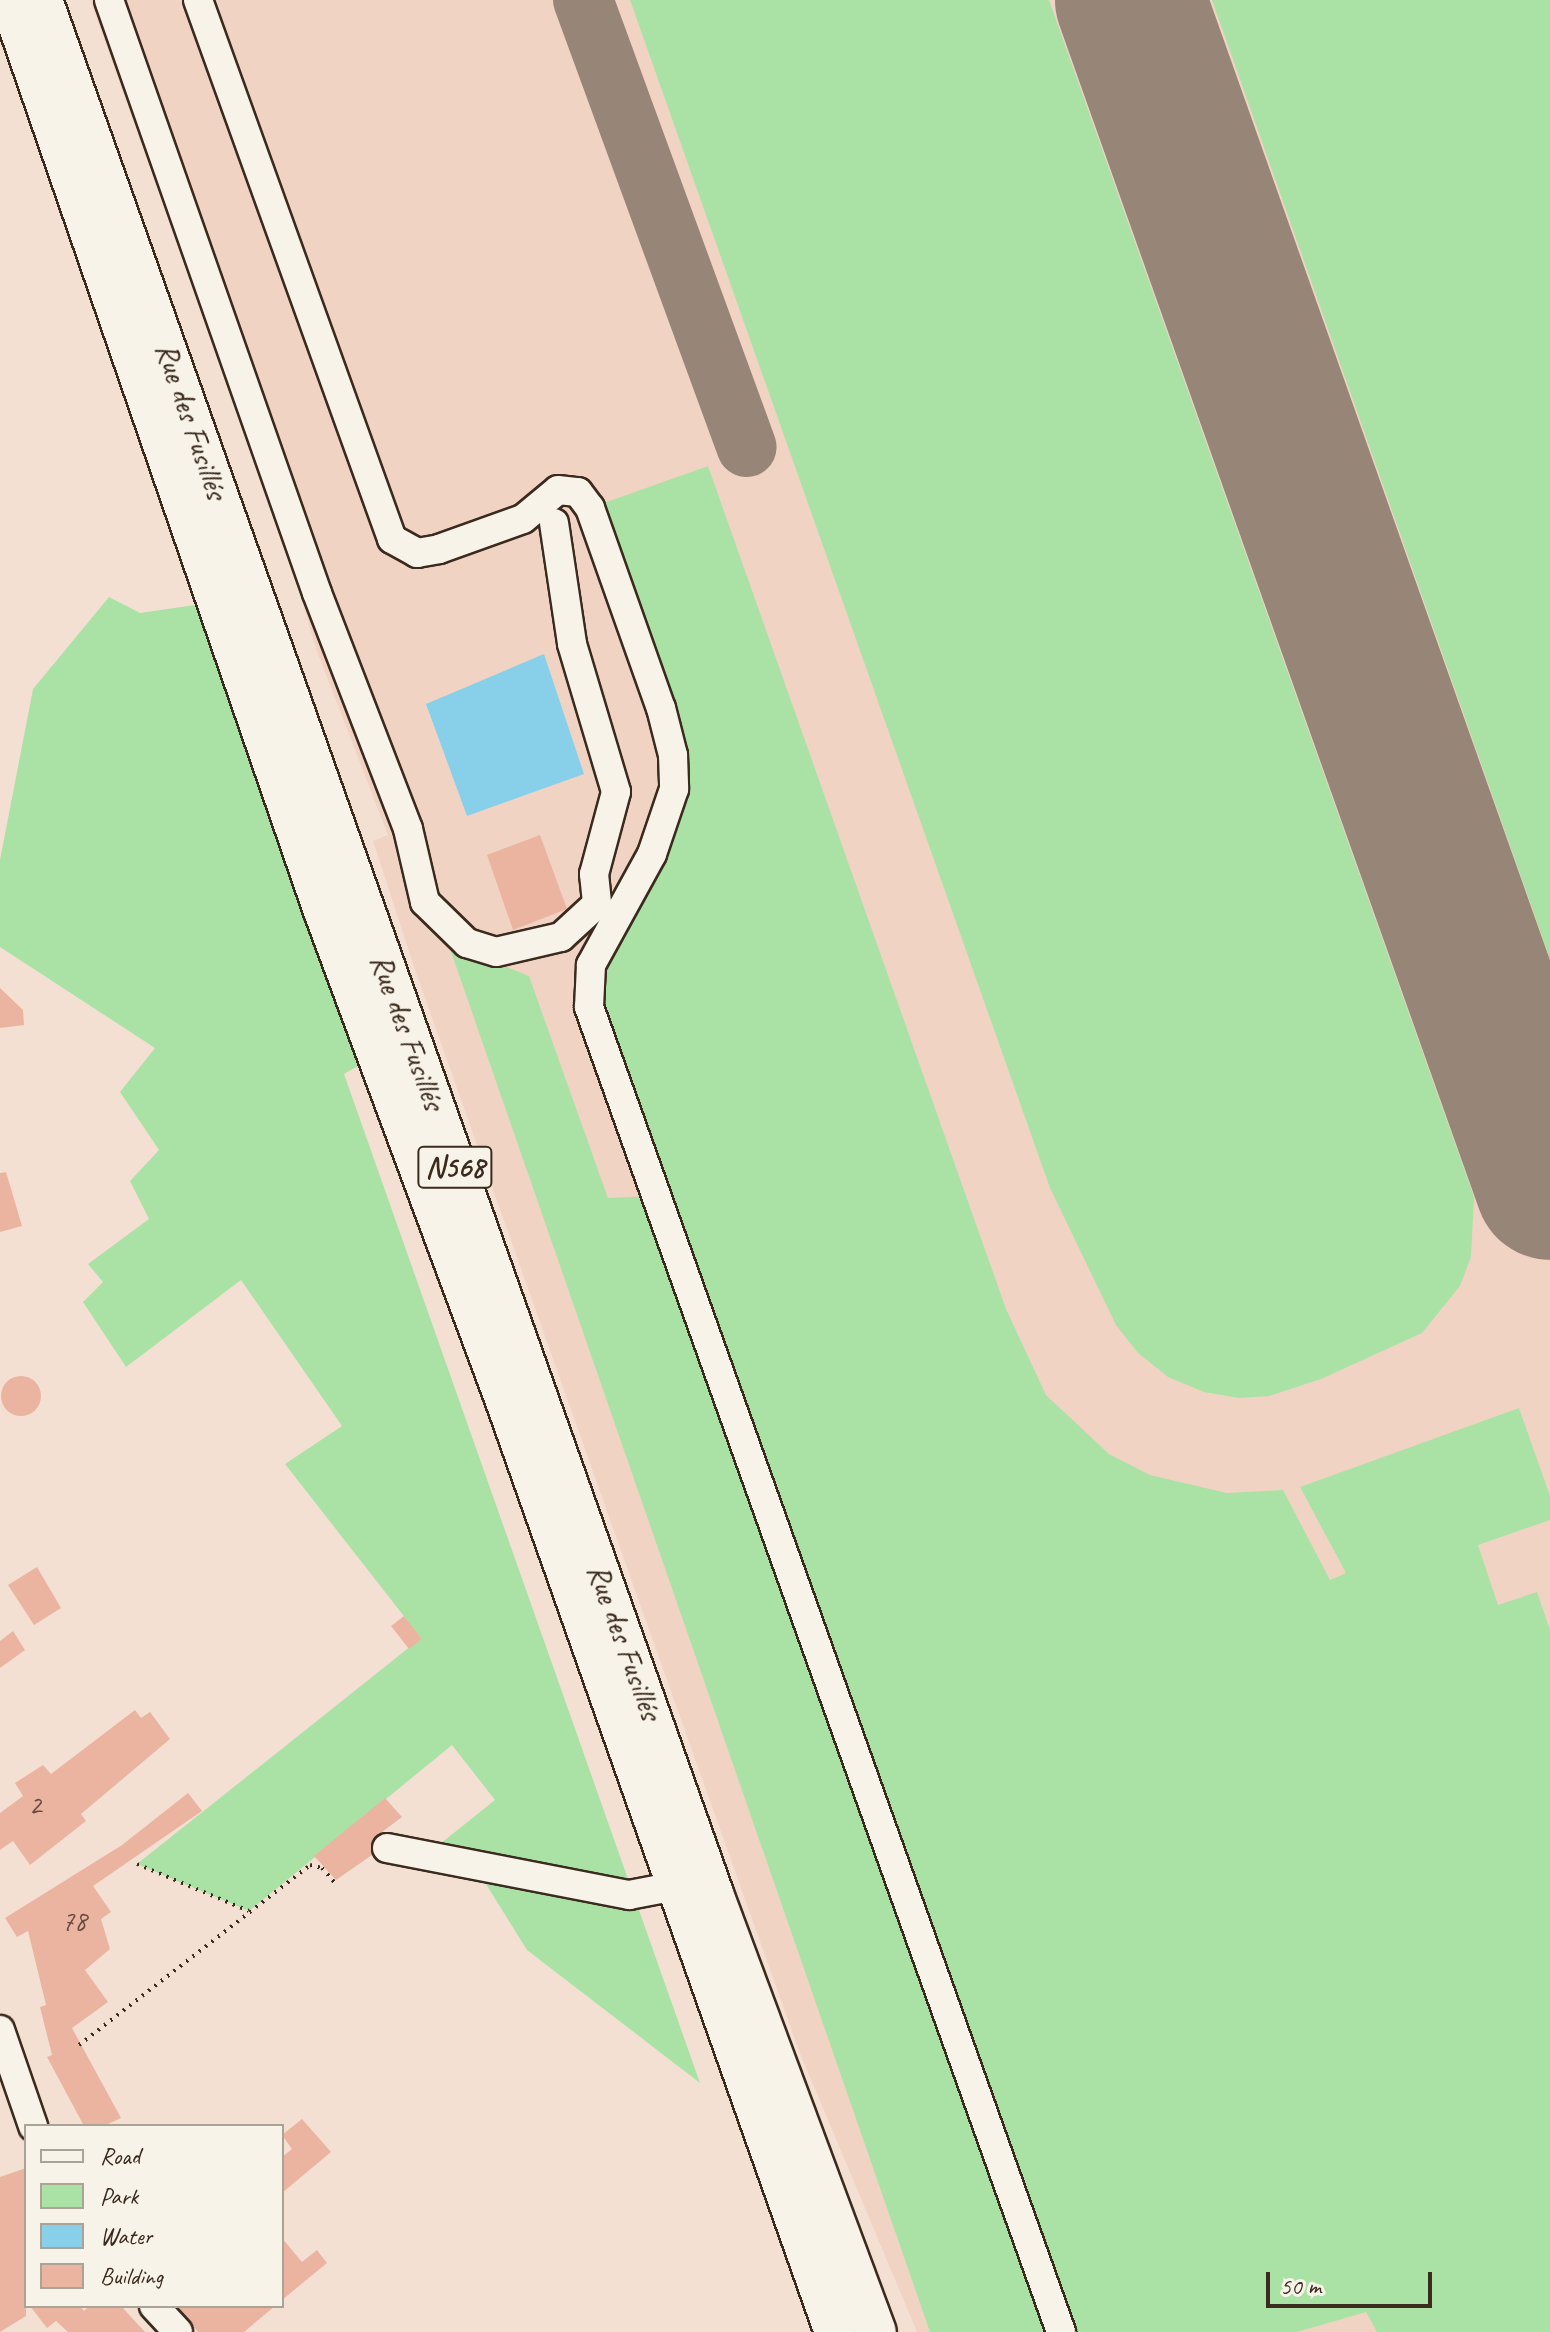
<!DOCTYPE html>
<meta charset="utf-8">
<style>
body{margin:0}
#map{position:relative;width:1550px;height:2332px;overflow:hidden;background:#f3e0d3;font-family:Caveat,sans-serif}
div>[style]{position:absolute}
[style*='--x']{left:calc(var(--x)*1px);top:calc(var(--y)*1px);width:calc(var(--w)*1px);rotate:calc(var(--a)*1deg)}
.built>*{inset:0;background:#f1d3c4}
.green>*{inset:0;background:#aae2a6}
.water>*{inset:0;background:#88d0e9}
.taxiway>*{height:60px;margin:-30px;padding:0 30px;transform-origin:30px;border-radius:30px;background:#978578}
.runway>*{height:150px;margin:-75px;padding:0 75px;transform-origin:75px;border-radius:75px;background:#978578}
.building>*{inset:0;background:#ebb4a1}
.round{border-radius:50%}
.path>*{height:4px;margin-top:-2px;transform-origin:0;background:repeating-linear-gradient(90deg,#3b2a1e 0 2px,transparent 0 8px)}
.roads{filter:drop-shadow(2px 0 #3b2a1e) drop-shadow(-2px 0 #3b2a1e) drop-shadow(0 2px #3b2a1e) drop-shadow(0 -2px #3b2a1e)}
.minor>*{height:28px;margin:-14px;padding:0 14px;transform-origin:14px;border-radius:14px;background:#f7f3e8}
.highway>*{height:40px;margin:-20px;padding:0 20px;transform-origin:20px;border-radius:20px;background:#f7f3e8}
span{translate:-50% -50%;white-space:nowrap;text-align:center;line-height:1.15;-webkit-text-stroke:6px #f7f3e8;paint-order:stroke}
.number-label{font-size:28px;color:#674c3f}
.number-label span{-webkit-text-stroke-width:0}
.shield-label span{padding:2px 6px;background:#f7f3e8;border:2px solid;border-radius:6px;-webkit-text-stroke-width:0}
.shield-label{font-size:30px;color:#3b2a1e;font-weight:700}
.street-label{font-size:32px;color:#3b2a1e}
.legend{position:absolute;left:24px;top:2124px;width:260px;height:184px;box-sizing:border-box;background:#f7f3e8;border:2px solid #aca397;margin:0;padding:10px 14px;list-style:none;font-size:24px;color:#3b2a1e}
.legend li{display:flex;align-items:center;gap:16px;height:40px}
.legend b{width:40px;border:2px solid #aca397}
.scale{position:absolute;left:1266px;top:2272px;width:166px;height:36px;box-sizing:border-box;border:4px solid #3b2a1e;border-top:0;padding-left:10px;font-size:24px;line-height:28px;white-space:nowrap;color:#3b2a1e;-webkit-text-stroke:6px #f7f3e8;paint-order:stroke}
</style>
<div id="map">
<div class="built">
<i style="clip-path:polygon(90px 0,1550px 0,1550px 2332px,917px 2332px,799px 2051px,631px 1579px,415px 970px,373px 841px,388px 835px,316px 649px,290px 559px)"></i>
</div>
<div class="green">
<i style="clip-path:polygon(630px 0,1049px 0,1474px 1197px,1471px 1257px,1460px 1286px,1422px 1333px,1321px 1379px,1269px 1396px,1239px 1398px,1204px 1392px,1168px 1377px,1138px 1353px,1116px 1325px,1050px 1188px)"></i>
<i style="clip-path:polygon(1212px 0,1550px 0,1550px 959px)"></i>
<i style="clip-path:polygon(708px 466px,1006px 1309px,1046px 1395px,1109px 1454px,1150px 1475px,1227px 1493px,1283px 1490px,1330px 1580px,1346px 1573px,1300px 1487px,1519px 1408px,1550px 1496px,1550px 1520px,1478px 1545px,1498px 1605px,1537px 1592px,1550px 1630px,1550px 2332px,1377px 2332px,1366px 2312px,1297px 2332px,1072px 2332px,603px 1023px,602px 973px,610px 947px,675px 833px,686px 792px,684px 739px,601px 504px)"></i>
<i style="clip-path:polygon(109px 597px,140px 613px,195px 605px,358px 1066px,344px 1074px,700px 2083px,527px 1950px,476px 1868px,430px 1852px,495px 1800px,452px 1745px,249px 1911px,137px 1864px,421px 1638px,285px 1464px,342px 1426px,241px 1280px,126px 1367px,83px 1302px,103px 1282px,88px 1264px,149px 1219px,130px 1181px,159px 1150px,120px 1092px,155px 1048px,0 947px,0 860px,33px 689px)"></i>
<i style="clip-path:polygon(448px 943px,529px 976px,608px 1198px,653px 1196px,1061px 2332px,930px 2332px)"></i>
</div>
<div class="water">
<i style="clip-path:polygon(544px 654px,584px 774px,467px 816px,426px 704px)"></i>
</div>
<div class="taxiway">
<i style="--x:583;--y:0;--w:476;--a:69.9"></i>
<i style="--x:1505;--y:1056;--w:107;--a:65.1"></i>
</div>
<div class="runway">
<i style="--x:1130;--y:0;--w:1257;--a:70.48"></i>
</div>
<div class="building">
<i style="clip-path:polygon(540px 835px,567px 909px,513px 930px,487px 855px)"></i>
<i style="clip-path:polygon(0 988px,23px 1010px,24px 1025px,0 1028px)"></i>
<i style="clip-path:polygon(6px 1172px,22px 1226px,0 1232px,0 1173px)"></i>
<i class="round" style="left:1px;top:1376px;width:40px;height:40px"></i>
<i style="clip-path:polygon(37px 1567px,61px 1608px,34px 1625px,8px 1585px)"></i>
<i style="clip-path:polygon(404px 1616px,422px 1639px,409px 1649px,391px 1626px)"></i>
<i style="clip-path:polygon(13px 1631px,25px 1650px,0 1668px,0 1641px)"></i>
<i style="clip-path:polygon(135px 1710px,141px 1718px,150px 1712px,170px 1739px,81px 1814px,86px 1821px,30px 1865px,13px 1841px,0 1850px,0 1813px,23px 1796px,15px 1783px,43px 1765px,51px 1774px)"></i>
<i style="clip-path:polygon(188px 1793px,202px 1811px,93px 1886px,111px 1912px,101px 1919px,110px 1949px,85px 1970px,108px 2002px,72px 2028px,121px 2118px,104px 2126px,84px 2126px,47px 2057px,52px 2055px,40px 2007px,46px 2005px,28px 1931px,17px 1937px,5px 1918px,122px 1845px)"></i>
<i style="clip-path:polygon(385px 1798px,402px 1817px,374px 1838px,372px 1855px,336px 1880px,314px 1856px)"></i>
<i style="clip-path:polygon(302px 2119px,331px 2152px,282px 2193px,282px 2157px,292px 2149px,282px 2135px)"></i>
<i style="clip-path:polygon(26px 2168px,26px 2316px,0 2332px,0 2177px)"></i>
<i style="clip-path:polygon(282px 2238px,302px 2262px,317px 2250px,327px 2263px,282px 2300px)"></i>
<i style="clip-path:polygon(30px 2306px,80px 2306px,84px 2311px,89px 2306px,121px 2306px,145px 2332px,68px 2332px,56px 2321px,47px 2328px)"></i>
<i style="clip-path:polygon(177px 2306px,275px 2306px,244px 2332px,198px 2332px)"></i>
</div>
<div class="path">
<i style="--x:137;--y:1864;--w:121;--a:22.8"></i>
<i style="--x:79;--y:2045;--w:293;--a:-37.9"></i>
<i style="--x:310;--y:1865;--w:12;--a:14"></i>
<i style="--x:322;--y:1868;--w:20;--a:49"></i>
</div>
<div class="roads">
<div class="minor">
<i style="--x:109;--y:0;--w:628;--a:70.67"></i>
<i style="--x:317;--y:593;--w:253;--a:68.9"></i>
<i style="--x:408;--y:829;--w:75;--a:76.9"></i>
<i style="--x:425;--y:902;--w:59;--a:44.3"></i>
<i style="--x:467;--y:943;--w:30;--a:17"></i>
<i style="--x:496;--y:952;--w:67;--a:-13"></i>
<i style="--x:561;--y:937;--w:49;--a:-42.5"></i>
<i style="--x:198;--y:0;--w:573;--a:70.2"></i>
<i style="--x:392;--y:539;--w:29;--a:29"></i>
<i style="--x:417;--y:553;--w:22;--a:-10"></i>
<i style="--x:439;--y:549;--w:89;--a:-19.7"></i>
<i style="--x:523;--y:519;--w:45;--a:-39.6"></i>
<i style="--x:558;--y:490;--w:20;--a:6"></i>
<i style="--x:578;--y:492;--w:20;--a:53"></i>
<i style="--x:590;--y:508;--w:212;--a:70.5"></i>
<i style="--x:661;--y:708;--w:49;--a:75.7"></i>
<i style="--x:673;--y:755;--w:34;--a:88"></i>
<i style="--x:674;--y:789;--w:69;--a:108.7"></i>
<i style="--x:652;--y:854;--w:127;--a:118.8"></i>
<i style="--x:591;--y:965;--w:42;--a:92.7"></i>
<i style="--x:589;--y:1007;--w:1407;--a:70.39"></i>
<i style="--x:554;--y:523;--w:122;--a:81.5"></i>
<i style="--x:572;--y:644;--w:154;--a:73.4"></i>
<i style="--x:616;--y:792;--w:85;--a:105"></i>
<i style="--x:594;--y:874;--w:30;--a:84"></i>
<i style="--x:387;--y:1848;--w:247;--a:11"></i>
<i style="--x:629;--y:1895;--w:48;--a:-10.8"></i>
<i style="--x:0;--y:2030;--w:102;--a:71"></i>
<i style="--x:154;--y:2306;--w:35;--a:47"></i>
</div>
<div class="highway">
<i style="--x:10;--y:0;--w:960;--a:70.98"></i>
<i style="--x:323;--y:908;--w:534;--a:69.63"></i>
<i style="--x:509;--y:1409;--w:979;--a:70.55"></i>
<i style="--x:42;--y:0;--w:2009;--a:70.49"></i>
<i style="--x:713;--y:1894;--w:467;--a:69.6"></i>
</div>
</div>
<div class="number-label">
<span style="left:35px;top:1805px">2</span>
<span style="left:74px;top:1921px">78</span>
</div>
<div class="shield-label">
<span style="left:455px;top:1167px">N568</span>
</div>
<div class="street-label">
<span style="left:191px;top:421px;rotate:71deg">Rue des Fusillés</span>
<span style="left:407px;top:1032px;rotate:70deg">Rue des Fusillés</span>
<span style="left:624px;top:1642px;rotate:70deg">Rue des Fusillés</span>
</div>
<ul class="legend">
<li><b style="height:10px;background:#f7f3e8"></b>Road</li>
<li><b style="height:22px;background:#aae2a6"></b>Park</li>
<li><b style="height:22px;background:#88d0e9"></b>Water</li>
<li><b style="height:22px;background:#ebb4a1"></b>Building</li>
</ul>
<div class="scale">50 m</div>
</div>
